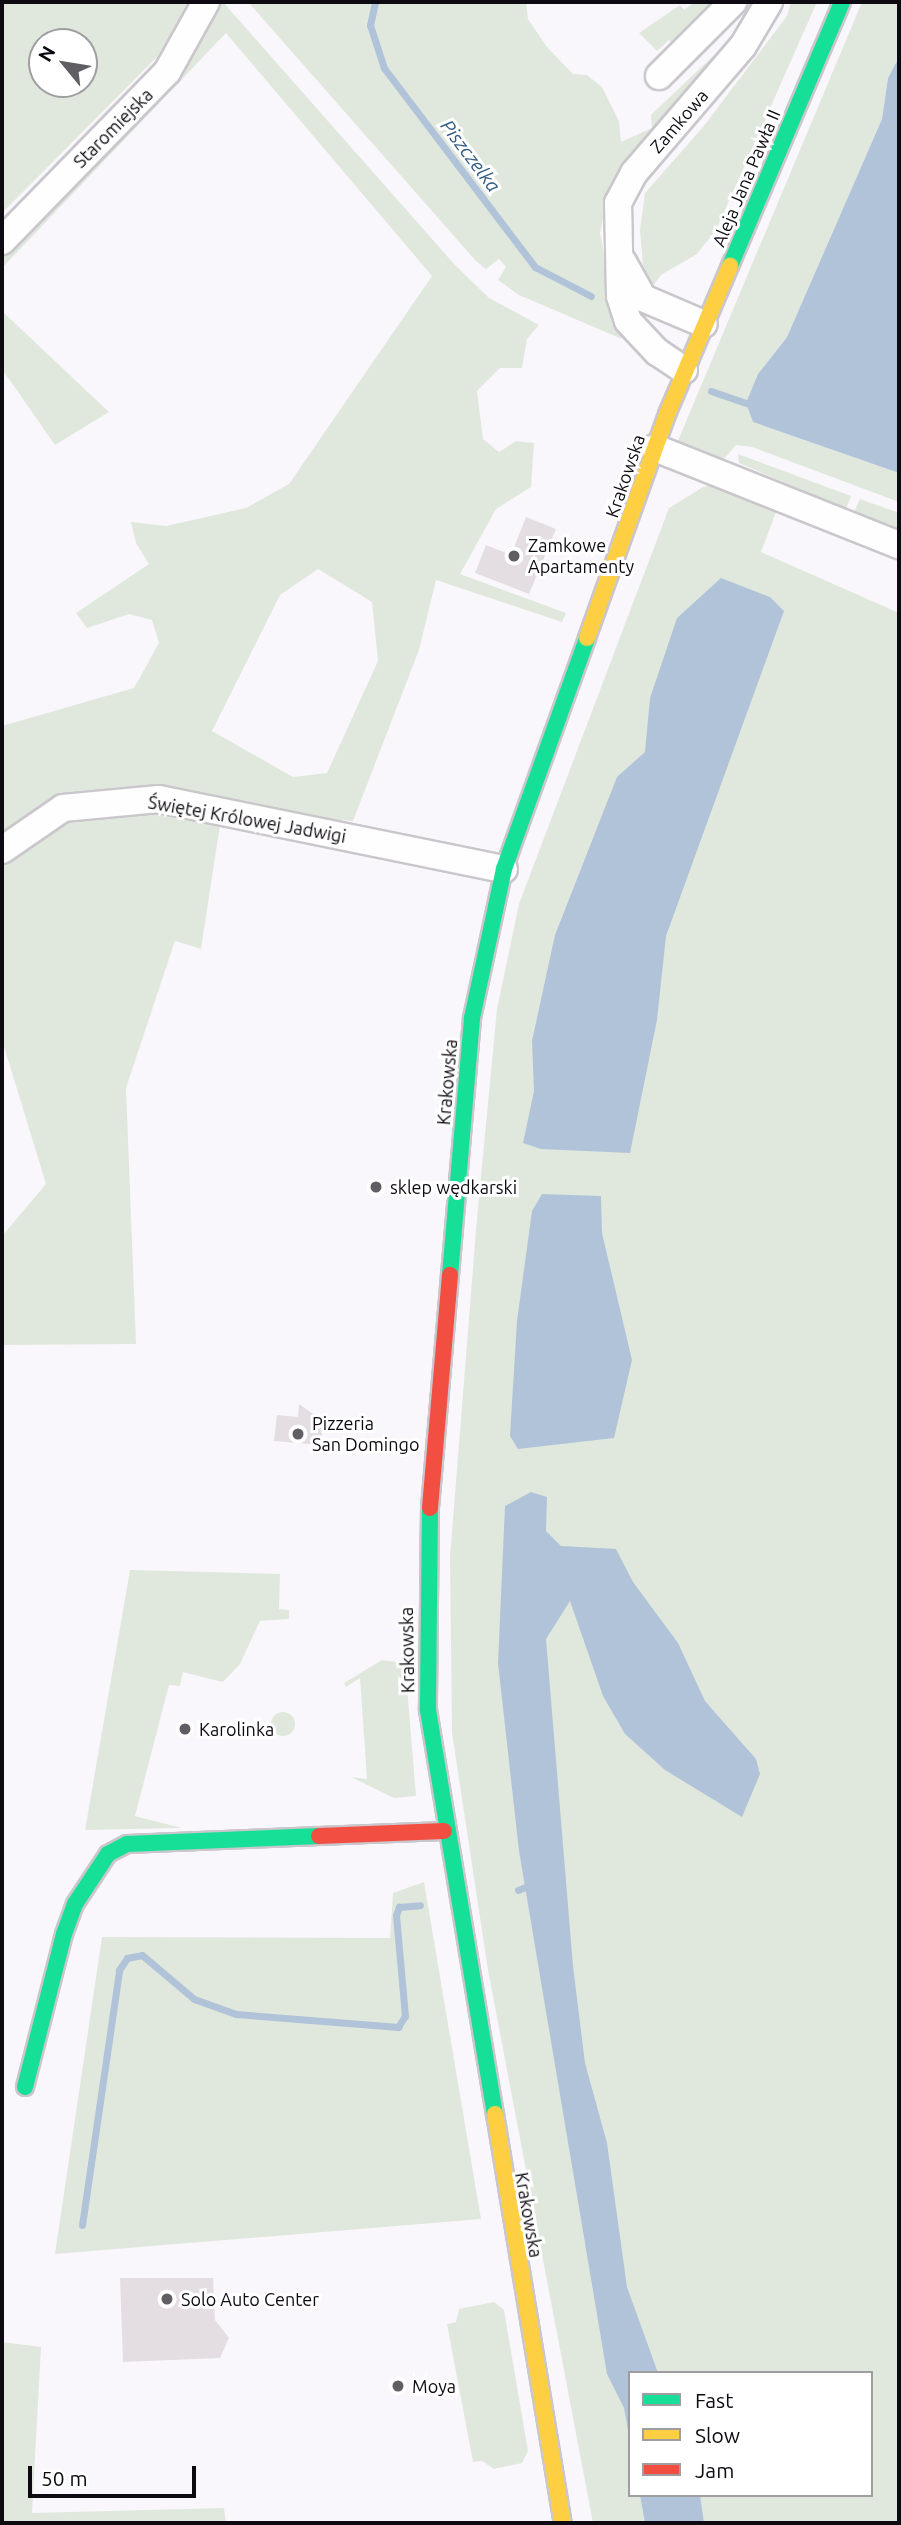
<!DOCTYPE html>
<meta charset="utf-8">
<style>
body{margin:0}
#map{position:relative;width:901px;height:2525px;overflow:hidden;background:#f9f7fb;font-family:Ubuntu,sans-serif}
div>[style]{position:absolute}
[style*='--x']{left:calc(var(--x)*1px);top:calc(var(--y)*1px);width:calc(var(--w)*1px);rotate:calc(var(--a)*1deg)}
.green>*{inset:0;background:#e0e8dd}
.round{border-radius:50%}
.water>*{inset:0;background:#b0c3d8}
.stream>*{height:7px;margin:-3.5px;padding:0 3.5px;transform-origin:3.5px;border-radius:3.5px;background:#b0c3d8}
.building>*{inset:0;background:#e4dee2}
.roads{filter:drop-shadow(2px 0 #cac7cc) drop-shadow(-2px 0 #cac7cc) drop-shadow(0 2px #cac7cc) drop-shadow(0 -2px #cac7cc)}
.street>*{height:26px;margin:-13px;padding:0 13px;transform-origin:13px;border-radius:13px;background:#fefefe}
.fast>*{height:16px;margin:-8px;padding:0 8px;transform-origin:8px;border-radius:8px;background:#16e098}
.slow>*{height:16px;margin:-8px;padding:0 8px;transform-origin:8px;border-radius:8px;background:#ffcf43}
.jam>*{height:16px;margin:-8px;padding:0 8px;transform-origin:8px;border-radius:8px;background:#f24e42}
.dots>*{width:19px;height:19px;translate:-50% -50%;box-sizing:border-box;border:4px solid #fff;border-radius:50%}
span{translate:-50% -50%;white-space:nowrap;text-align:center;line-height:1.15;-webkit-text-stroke:6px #fff;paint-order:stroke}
.street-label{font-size:18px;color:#0e0a11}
.poi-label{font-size:18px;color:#0e0a11}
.left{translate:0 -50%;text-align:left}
.water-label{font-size:19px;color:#315b83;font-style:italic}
.frame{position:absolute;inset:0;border:4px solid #0e0a11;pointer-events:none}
.legend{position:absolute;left:628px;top:2371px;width:245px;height:126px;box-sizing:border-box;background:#fff;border:2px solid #9f9da0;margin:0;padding:9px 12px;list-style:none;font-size:21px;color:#0e0a11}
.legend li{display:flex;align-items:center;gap:14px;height:35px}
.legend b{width:35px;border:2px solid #9f9da0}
.north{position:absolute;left:28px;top:28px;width:70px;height:70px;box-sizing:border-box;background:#fff;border:2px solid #9f9da0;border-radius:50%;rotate:300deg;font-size:19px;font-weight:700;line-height:28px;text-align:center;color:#0e0a11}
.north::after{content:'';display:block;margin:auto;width:24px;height:32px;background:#605d63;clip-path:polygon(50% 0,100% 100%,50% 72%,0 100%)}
.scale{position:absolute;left:28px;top:2466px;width:168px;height:32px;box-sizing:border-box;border:4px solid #0e0a11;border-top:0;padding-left:9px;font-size:21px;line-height:24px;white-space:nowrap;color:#0e0a11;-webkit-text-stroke:5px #fff;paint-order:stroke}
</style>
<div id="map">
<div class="green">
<i style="clip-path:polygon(evenodd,2px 2px,189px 2px,157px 57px,2px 213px,2px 2px,42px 42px,84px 42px,84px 84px,42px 84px,42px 42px)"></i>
<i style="clip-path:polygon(evenodd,217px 2px,223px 2px,455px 265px,489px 298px,539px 325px,527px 339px,522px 368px,500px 368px,477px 391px,483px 439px,499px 452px,516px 441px,534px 443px,531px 487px,496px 509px,460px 574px,566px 613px,562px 622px,436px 580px,419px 650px,353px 821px,222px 812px,201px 949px,175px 941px,126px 1088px,136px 1344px,2px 1345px,2px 1236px,46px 1184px,2px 1040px,2px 726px,134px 688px,159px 643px,152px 620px,129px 614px,87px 628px,76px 613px,149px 564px,136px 543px,131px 522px,166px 526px,246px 508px,289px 484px,432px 276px,226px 33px,2px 268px,2px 254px,186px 66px,217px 2px,318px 569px,372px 602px,378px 661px,327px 773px,293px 777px,212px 731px,280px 595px,318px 569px)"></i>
<i style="clip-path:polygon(248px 2px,526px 2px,528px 19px,547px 47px,573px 74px,587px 75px,602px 87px,619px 121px,621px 142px,652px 128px,651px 115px,733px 37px,757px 2px,729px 45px,610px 186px,600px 233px,622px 339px,519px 295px,498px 280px,506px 267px,499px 259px,486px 269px,476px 261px)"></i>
<i style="clip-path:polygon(695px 2px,725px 2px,679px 50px,669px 40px,657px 51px,639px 33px,680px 5px,684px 10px)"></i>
<i style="clip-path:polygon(791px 2px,817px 2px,716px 230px,697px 254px,661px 275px,653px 286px,643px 265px,640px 230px,645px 193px,703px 127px,787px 16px)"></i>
<i style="clip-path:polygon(862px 2px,899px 2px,899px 57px,888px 78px,882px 119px,787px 337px,758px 374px,753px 422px,899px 473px,899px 502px,752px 447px,736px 445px,724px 459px,677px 443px)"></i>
<i style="clip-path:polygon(2px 311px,94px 398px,109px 412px,55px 445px,2px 369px)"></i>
<i style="clip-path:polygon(738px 454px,851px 496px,846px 509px,739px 463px)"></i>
<i style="clip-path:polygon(evenodd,724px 483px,776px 512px,761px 552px,899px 613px,899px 2523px,593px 2523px,488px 1970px,452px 1733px,450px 1557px,477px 1218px,497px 1009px,519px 904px,669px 508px,703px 487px,724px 483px,630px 2373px,871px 2373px,871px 2495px,630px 2495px,630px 2373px)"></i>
<i style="clip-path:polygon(860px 499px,899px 513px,899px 530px,854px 512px)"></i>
<i style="clip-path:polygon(130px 1570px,280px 1574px,279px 1609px,289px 1610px,289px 1619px,260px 1621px,240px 1664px,223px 1682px,183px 1672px,180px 1686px,169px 1685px,135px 1816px,182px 1828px,85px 1830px)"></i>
<i style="clip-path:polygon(382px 1660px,405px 1663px,416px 1796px,394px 1798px,351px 1777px,367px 1779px,360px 1678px,346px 1687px,344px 1683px)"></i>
<i class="round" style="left:271px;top:1712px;width:24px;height:24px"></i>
<i style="clip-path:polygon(424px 1882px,481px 2219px,55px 2254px,102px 1937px,390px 1938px,393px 1893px)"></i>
<i style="clip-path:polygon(494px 2302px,504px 2310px,528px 2451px,522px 2463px,494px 2469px,482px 2461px,473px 2462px,447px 2324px,456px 2322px,459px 2309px)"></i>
<i style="clip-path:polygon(2px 2342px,41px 2347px,32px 2513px,224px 2508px,226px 2523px,2px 2523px)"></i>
</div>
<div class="water">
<i style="clip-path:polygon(899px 57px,899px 473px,753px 422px,746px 403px,758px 374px,787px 337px,882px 119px,888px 78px)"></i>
<i style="clip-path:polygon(721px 578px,770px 597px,784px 611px,666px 936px,657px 1020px,630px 1153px,541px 1149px,523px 1143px,534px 1091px,532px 1041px,555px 935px,617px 777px,645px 752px,650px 698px,677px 618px)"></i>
<i style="clip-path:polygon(542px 1194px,601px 1196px,602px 1233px,632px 1360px,614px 1438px,518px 1449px,510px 1436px,517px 1321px,532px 1211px)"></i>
<i style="clip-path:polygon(531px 1492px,547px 1497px,546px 1531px,561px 1546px,616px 1549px,633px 1582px,678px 1643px,705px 1701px,756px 1759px,760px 1774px,742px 1817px,665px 1770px,625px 1734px,603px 1696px,570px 1601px,546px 1639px,573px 1966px,585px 2063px,607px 2143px,627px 2287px,658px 2373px,630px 2373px,630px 2441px,624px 2408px,607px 2374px,519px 1851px,498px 1663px,505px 1506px)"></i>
<i style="clip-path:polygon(640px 2495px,700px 2495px,704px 2523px,645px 2523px)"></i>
</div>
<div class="stream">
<i style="--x:375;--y:2;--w:24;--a:102"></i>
<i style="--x:370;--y:25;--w:45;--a:72"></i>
<i style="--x:384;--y:68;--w:250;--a:52.8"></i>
<i style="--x:535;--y:267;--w:63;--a:27.4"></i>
<i style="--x:711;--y:391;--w:37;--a:19"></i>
<i style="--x:518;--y:1890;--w:8;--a:-23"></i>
<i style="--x:82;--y:2225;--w:258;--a:-81.7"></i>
<i style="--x:119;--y:1970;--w:14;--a:-56"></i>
<i style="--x:127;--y:1958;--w:15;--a:-11"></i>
<i style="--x:142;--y:1955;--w:68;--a:40.2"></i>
<i style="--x:194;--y:1999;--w:45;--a:19.7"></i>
<i style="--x:236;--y:2014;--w:163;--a:4.6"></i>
<i style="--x:398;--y:2027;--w:13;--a:-58"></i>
<i style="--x:405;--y:2016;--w:101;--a:-95.1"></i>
<i style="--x:396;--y:1915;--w:9;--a:-69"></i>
<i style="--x:399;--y:1907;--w:21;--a:-5"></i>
</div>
<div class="building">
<i style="clip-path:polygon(526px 517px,556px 529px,529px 594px,475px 573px,486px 545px,511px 555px)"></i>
<i style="clip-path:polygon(299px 1404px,323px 1421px,321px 1445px,274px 1441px,277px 1415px,298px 1417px)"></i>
<i style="clip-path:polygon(120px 2278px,213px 2278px,215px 2320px,229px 2338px,220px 2358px,123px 2362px)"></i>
</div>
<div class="roads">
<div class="street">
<i style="--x:659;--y:76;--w:105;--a:-45"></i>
<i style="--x:2;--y:241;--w:236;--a:-45.7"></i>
<i style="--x:167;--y:72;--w:80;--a:-60.9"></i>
<i style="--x:623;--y:262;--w:41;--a:60.9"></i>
<i style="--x:643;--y:298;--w:66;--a:23.1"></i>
<i style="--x:684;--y:370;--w:32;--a:-146"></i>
<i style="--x:657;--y:352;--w:42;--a:-133.1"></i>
<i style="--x:628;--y:321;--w:26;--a:-108"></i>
<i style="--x:620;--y:296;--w:93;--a:-91.2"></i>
<i style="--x:618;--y:203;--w:34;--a:-62"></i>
<i style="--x:634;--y:173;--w:167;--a:-49.4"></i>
<i style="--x:743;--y:46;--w:51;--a:-59.4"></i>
<i style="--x:655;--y:448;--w:263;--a:21.7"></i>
<i style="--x:2;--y:850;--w:74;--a:-34.5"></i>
<i style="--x:63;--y:808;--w:96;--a:-5.4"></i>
<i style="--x:159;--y:799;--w:352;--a:11.5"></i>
</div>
<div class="fast">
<i style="--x:730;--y:266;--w:287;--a:-67"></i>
<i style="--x:450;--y:1275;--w:258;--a:-85.1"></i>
<i style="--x:472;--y:1018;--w:152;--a:-77.9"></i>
<i style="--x:504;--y:869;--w:245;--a:-70.2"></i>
<i style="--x:430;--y:1508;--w:202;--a:90.6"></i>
<i style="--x:428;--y:1710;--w:410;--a:80.6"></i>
<i style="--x:25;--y:2087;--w:158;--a:-75.7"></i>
<i style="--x:64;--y:1934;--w:32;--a:-70"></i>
<i style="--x:75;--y:1904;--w:60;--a:-56.6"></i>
<i style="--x:108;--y:1854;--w:21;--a:-28"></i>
<i style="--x:127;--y:1844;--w:192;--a:-2.4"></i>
</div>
<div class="slow">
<i style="--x:587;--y:638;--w:240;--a:-70.3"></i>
<i style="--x:668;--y:412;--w:159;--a:-67"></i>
<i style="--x:495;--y:2114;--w:415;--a:80.6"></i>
</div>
<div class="jam">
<i style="--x:430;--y:1508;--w:234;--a:-85.1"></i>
<i style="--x:319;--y:1836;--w:125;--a:-2.3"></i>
</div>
</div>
<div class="dots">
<i style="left:514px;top:556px;background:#605d63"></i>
<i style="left:376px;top:1187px;background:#605d63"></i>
<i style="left:298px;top:1434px;background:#605d63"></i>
<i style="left:185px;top:1729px;background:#605d63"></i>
<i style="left:167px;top:2299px;background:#605d63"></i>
<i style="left:398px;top:2386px;background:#605d63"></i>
</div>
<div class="street-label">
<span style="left:679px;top:121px;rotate:-49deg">Zamkowa</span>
<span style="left:113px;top:128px;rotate:-45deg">Staromiejska</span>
<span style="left:746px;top:178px;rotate:-67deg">Aleja Jana Pawła II</span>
<span style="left:625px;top:476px;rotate:-71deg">Krakowska</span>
<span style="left:247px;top:819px;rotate:10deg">Świętej Królowej Jadwigi</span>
<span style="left:447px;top:1082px;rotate:-85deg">Krakowska</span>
<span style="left:407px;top:1650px;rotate:-91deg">Krakowska</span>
<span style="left:529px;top:2215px;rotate:80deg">Krakowska</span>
</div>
<div class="poi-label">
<span class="left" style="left:528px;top:556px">Zamkowe<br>Apartamenty</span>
<span class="left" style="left:390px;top:1187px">sklep wędkarski</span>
<span class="left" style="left:312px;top:1434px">Pizzeria<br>San Domingo</span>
<span class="left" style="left:199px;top:1729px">Karolinka</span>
<span class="left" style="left:181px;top:2299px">Solo Auto Center</span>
<span class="left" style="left:412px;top:2386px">Moya</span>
</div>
<div class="water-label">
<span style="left:470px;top:156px;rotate:53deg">Piszczelka</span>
</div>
<div class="frame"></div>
<ul class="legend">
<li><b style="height:9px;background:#16e098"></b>Fast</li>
<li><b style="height:9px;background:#ffcf43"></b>Slow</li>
<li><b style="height:9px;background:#f24e42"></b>Jam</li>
</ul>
<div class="north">N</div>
<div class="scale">50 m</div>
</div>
